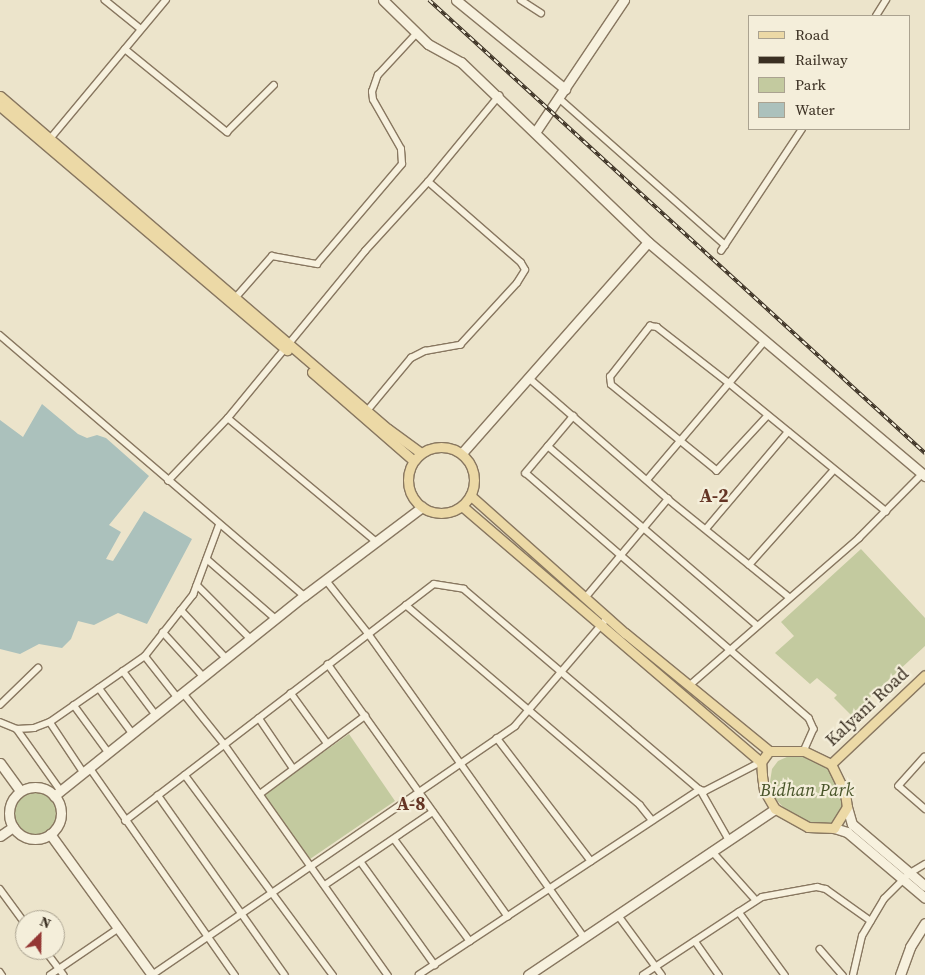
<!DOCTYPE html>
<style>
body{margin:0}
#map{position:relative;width:925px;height:975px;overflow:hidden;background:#ece4cb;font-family:"Source Serif 4",serif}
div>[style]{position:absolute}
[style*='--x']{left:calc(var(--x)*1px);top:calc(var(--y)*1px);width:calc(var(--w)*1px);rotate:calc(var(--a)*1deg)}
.green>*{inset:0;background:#c3ca9f}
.round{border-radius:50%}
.water>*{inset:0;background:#abc1bc}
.roads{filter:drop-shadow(1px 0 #887760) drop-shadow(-1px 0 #887760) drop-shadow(0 1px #887760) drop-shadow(0 -1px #887760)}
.street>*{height:5.5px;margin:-2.75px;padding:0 2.75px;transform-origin:2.75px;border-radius:2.75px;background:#f7f1de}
.secondary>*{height:9px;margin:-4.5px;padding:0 4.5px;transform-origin:4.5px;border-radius:4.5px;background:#f7f1de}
.secondary>.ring{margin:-4.5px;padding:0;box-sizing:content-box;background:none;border:9px solid #f7f1de;border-radius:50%}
.primary>*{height:9px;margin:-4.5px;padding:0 4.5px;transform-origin:4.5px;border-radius:4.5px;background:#ecd9a6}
.primary>.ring{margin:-4.5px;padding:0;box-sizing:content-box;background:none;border:9px solid #ecd9a6;border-radius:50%}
.rail>*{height:4px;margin-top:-2px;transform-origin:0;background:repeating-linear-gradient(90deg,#f4eeda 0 5.5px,#3a2f22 0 11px);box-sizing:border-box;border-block:1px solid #3a2f22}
span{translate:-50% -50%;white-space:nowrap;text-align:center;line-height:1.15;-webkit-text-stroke:4.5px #f4eeda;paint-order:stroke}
.street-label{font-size:18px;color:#3a2f22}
.park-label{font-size:18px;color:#49552a;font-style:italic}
.neighbourhood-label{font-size:19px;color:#643424;font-weight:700}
.legend{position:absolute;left:748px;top:15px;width:162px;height:115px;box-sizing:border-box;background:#f4eeda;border:1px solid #aaa290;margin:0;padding:6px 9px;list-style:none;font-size:15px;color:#3a2f22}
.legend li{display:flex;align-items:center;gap:10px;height:25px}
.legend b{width:25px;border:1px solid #aaa290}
.north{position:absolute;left:15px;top:910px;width:50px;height:50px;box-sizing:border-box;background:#f4eeda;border:1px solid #aaa290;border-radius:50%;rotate:23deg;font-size:14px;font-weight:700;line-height:20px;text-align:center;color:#3a2f22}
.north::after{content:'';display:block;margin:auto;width:18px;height:22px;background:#943734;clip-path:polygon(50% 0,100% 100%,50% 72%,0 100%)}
</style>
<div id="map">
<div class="green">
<i style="clip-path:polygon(861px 549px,925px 618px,925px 646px,851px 715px,834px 698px,837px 695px,817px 678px,810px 684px,775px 653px,794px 636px,781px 622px)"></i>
<i style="clip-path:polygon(349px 734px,395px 801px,310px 859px,263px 795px)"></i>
<i style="clip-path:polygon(803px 755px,829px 768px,838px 780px,845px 808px,830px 826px,816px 826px,790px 815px,774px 797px,770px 782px,772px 769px,778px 761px,789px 756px)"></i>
<i class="round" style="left:11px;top:790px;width:46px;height:46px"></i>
</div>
<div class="water">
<i style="clip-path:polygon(42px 404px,78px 434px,87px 438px,97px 435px,106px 438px,149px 476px,109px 525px,121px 532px,106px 559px,113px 561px,144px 511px,192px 539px,147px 624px,118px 613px,94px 625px,78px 621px,71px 639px,62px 648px,39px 644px,20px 654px,0 649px,0 420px,23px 437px)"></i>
</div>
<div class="roads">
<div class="street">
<i style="--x:105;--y:0;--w:46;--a:38.9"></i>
<i style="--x:521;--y:0;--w:24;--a:33"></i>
<i style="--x:876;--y:16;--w:19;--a:-58"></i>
<i style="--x:125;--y:49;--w:132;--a:39.1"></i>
<i style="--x:227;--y:132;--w:66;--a:-45"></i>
<i style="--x:559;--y:98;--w:222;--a:41.5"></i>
<i style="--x:50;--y:139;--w:181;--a:-50.2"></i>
<i style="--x:721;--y:251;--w:146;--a:-56.4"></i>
<i style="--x:237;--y:296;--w:53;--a:-48.8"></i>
<i style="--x:272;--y:256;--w:46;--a:10.1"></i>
<i style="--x:317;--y:264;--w:131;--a:-49.6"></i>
<i style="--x:402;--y:164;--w:15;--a:-94"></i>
<i style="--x:401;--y:149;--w:56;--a:-119.7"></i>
<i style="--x:373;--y:100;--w:8;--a:-97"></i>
<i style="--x:372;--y:92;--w:18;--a:-71"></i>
<i style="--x:378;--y:75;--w:57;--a:-47.1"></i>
<i style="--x:0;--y:335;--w:401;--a:40.6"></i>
<i style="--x:529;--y:378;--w:184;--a:41"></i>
<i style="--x:668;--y:499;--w:156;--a:39"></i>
<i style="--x:367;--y:411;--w:69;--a:-50.3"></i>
<i style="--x:411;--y:358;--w:16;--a:-27"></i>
<i style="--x:425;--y:351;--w:36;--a:-10"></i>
<i style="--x:460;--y:345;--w:84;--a:-47.4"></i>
<i style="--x:517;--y:283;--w:15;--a:-58"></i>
<i style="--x:525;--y:270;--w:8;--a:-120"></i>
<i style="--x:521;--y:263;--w:123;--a:-138.9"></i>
<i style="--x:574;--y:416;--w:75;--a:130.1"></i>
<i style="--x:526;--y:473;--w:374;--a:40.9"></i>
<i style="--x:809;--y:718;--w:12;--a:66"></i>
<i style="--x:814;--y:729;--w:24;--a:114"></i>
<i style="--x:768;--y:416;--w:75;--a:132.8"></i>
<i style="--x:717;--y:471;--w:136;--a:-140.9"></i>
<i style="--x:611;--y:385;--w:8;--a:-97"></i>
<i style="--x:610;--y:377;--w:65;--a:-51.9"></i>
<i style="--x:650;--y:326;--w:7;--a:8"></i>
<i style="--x:657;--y:327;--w:91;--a:37.9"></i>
<i style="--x:729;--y:383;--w:203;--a:39.2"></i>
<i style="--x:228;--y:418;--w:216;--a:-50.6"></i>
<i style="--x:365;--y:251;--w:93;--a:-47.6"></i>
<i style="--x:428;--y:182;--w:112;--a:-50.5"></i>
<i style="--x:548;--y:446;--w:275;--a:40.6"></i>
<i style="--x:647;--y:480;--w:182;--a:-49.7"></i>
<i style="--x:168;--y:481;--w:87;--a:-46.4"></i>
<i style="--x:228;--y:418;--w:194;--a:39.8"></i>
<i style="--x:706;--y:529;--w:127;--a:-49.8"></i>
<i style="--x:207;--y:559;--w:91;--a:41"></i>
<i style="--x:749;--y:565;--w:127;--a:-48.2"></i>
<i style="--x:326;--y:580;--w:68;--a:51.6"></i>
<i style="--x:368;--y:633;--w:373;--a:54.6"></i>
<i style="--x:197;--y:585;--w:76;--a:45"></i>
<i style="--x:586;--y:597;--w:128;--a:-50.1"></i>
<i style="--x:406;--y:605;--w:308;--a:40.5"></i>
<i style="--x:640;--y:805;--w:19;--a:51"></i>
<i style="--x:181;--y:610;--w:67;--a:46.8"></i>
<i style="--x:163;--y:632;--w:61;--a:47.7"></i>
<i style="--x:145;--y:656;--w:53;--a:51.8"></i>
<i style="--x:328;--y:664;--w:310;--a:54.5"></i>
<i style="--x:123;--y:671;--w:55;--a:53.1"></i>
<i style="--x:690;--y:685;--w:224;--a:-41"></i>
<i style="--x:859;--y:538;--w:91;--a:-45.4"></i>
<i style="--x:99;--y:688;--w:57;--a:53.5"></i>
<i style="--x:291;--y:693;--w:62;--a:54.2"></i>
<i style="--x:184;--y:694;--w:65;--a:51.2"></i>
<i style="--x:225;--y:745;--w:282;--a:54.7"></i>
<i style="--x:0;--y:705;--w:53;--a:-44.2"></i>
<i style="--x:74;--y:705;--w:59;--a:53.9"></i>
<i style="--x:259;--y:718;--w:60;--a:55.8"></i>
<i style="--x:0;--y:722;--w:18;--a:22"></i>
<i style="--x:17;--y:729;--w:17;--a:-3"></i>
<i style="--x:34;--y:728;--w:17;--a:-21"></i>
<i style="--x:50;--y:722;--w:116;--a:-34.8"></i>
<i style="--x:145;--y:656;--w:78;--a:-51.8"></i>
<i style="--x:193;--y:595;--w:75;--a:-69.6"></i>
<i style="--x:50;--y:722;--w:61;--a:56.3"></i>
<i style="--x:17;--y:729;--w:76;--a:54.6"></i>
<i style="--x:497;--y:738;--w:155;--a:52.6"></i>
<i style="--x:925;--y:757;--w:39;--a:132"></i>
<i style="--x:899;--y:786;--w:35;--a:41"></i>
<i style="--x:90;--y:768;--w:253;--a:55"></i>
<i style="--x:185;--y:775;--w:249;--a:53.5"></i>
<i style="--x:260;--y:794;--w:131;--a:-36.6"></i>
<i style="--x:158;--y:795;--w:220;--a:54.8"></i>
<i style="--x:125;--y:821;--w:389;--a:-37.5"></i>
<i style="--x:434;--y:584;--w:30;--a:9"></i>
<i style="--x:464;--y:589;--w:310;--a:40.4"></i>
<i style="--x:700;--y:790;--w:336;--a:146.6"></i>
<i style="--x:728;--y:839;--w:56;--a:-119.7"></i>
<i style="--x:700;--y:790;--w:5;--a:11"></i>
<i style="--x:705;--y:791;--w:63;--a:-27.4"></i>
<i style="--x:395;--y:840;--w:126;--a:53.4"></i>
<i style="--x:712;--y:851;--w:66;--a:48.1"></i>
<i style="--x:361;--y:862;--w:127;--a:54.3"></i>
<i style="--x:325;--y:885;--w:130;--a:-34.1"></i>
<i style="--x:0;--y:889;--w:42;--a:53.7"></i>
<i style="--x:739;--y:912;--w:27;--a:-33"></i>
<i style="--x:762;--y:897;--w:56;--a:-10.3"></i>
<i style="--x:817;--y:887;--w:9;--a:13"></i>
<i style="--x:826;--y:889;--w:55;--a:35.4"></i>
<i style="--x:618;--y:915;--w:74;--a:53.7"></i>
<i style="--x:695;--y:941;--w:42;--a:54.8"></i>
<i style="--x:820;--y:949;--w:35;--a:49"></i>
<i style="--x:45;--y:950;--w:31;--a:53"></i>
<i style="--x:0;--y:972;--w:4;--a:56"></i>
<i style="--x:50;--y:975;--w:83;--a:-34.3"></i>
<i style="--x:152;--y:975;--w:440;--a:-34.4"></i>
<i style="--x:515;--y:726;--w:143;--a:-49.5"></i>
<i style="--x:643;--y:975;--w:115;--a:-33.3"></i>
<i style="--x:739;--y:912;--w:78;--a:53.9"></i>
<i style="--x:853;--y:975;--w:40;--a:-77"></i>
<i style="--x:862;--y:936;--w:43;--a:-59.3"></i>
<i style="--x:884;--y:899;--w:37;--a:-45"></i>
<i style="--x:910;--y:873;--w:17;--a:-31"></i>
</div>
<div class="secondary">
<i style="--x:383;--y:0;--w:63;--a:44.4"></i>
<i style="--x:428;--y:44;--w:38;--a:29"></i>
<i style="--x:461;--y:62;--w:260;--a:43.9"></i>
<i style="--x:648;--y:242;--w:363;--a:40.2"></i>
<i style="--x:456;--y:0;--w:141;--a:39.2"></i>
<i style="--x:536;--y:131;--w:158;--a:-56.1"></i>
<i style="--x:462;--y:453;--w:281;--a:-48.6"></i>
<i style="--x:0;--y:763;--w:34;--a:54"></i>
<i class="ring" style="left:9px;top:787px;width:43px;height:43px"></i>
<i style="--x:54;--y:796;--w:320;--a:-38.7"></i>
<i style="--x:304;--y:596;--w:148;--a:-37"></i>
<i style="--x:847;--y:807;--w:18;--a:74"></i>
<i style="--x:852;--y:824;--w:96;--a:40.3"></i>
<i style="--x:834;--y:828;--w:14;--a:17"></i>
<i style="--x:847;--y:832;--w:102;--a:40.2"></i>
<i style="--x:50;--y:834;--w:174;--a:54.1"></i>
<i style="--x:0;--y:836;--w:16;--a:-35"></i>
<i style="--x:528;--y:975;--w:298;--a:-33.9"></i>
<i style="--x:900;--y:975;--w:30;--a:-70"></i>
<i style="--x:910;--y:947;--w:28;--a:-58"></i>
</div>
<div class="primary">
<i style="--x:0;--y:96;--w:511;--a:40.64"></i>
<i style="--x:388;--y:429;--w:41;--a:36"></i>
<i style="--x:0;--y:106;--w:377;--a:40.4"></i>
<i style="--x:312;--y:372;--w:134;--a:41.1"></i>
<i class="ring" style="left:408px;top:447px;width:57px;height:57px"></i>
<i style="--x:471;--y:496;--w:206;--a:41.7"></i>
<i style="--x:625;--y:633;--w:186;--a:39.3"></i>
<i style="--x:769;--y:751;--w:35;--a:0"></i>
<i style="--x:804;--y:751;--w:30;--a:26"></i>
<i style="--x:831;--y:764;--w:32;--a:64"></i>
<i style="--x:845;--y:793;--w:14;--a:82"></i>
<i style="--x:847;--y:807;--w:25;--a:122"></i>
<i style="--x:834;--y:828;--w:26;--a:-178"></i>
<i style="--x:808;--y:827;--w:38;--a:-151"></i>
<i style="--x:775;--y:809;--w:22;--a:-120"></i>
<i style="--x:764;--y:790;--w:15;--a:-98"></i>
<i style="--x:762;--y:775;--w:13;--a:-94"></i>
<i style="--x:761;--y:762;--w:14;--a:-54"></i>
<i style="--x:462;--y:506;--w:394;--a:40.6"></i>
<i style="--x:831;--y:764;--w:129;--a:-43.4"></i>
</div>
</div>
<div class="rail">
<i style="--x:429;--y:0;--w:672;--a:42.41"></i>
</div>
<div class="street-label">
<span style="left:867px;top:707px;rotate:-43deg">Kalyani Road</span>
</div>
<div class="park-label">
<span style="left:807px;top:790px">Bidhan Park</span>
</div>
<div class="neighbourhood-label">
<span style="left:714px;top:496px">A-2</span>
<span style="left:411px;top:804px">A-8</span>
</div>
<ul class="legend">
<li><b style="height:6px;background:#ecd9a6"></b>Road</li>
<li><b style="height:6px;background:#3a2f22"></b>Railway</li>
<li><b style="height:14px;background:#c3ca9f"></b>Park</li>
<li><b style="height:14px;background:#abc1bc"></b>Water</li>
</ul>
<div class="north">N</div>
</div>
